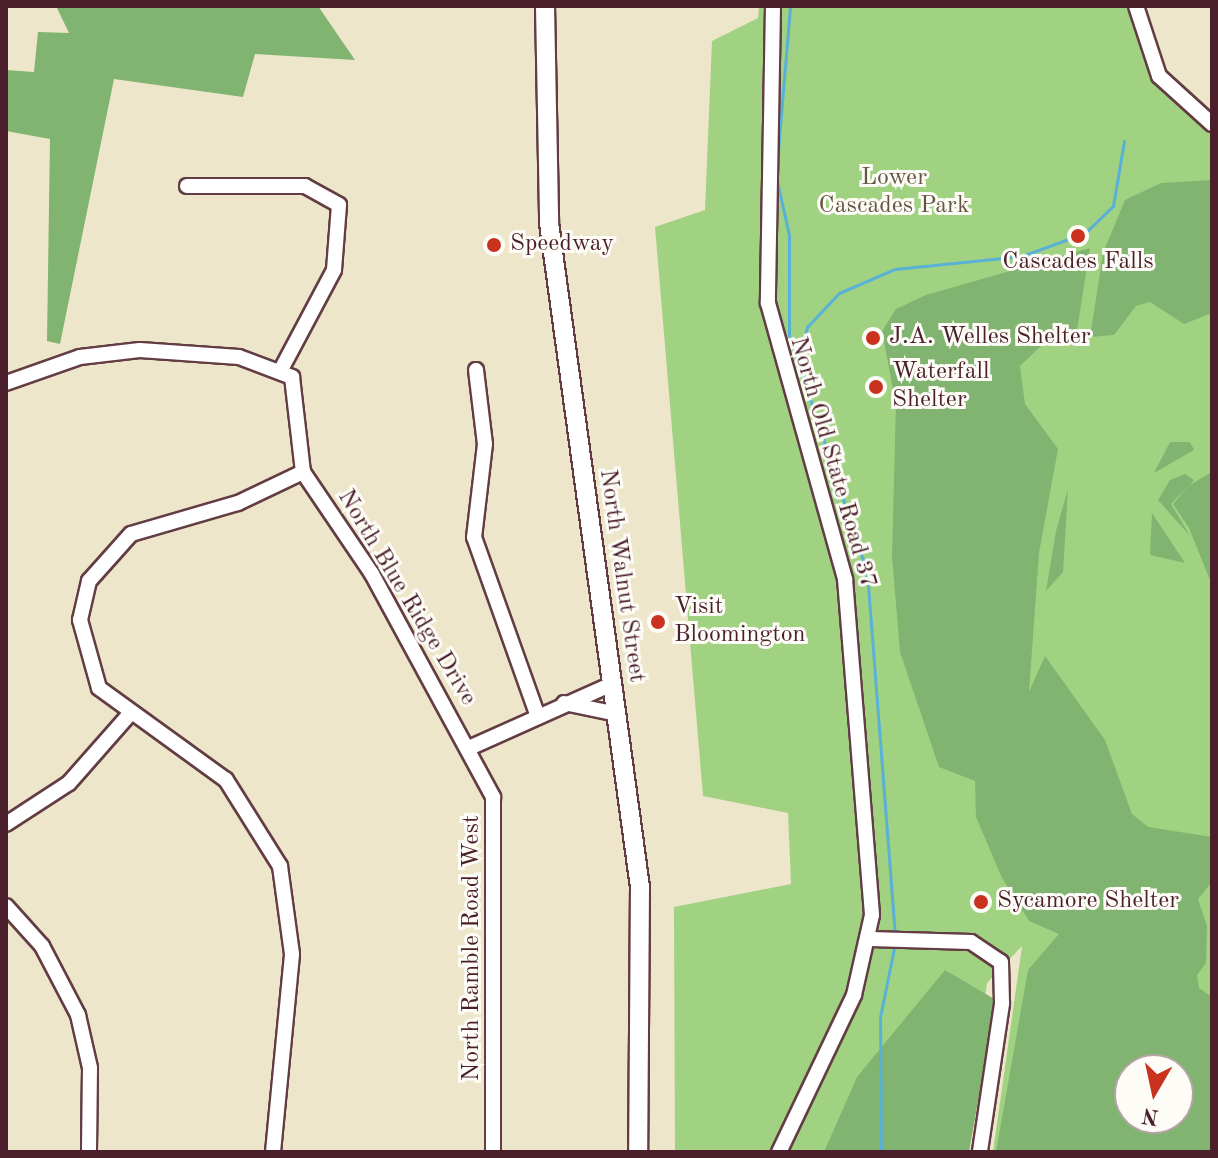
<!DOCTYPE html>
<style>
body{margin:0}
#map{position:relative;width:1218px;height:1158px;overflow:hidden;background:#eee6ca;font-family:"Old Standard TT",serif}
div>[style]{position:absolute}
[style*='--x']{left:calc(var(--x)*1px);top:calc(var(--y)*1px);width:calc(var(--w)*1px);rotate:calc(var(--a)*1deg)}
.green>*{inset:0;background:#a0d282}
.forest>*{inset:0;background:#80b470}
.stream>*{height:3px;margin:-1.5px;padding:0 1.5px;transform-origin:1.5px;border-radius:1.5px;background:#59b2d6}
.roads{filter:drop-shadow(2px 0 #633d43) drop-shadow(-2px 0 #633d43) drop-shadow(0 2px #633d43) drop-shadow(0 -2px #633d43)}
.minor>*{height:14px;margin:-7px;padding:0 7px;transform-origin:7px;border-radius:7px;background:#fff}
.major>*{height:18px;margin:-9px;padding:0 9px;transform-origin:9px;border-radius:9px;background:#fff}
.dots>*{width:22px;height:22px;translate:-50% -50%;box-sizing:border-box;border:4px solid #fdfcf7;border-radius:50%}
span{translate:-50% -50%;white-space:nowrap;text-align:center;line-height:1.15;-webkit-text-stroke:6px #fdfcf7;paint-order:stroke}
.park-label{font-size:24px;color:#645545}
.poi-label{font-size:24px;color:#4a1f2b}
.left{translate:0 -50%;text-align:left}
.street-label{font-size:24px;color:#4a1f2b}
.frame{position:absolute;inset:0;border:8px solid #4a1f2b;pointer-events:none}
.north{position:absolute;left:1114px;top:1054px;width:80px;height:80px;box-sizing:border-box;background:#fdfcf7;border:2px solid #b5a4a5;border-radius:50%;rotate:189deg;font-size:22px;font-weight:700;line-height:32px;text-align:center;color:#4a1f2b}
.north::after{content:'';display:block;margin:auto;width:28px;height:36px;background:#c8321e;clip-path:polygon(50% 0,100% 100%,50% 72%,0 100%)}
</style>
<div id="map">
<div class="green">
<i style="clip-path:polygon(evenodd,759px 6px,1127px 6px,1153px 80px,1212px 135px,1212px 1152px,993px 1152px,1022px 946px,987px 983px,965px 1152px,675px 1152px,674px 907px,791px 884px,788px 813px,703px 796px,655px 227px,705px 210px,712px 41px,758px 18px,759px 6px,1130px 1070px,1178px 1070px,1178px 1118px,1130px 1118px,1130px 1070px)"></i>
</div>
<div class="forest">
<i style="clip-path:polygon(56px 6px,318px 6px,355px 60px,255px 54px,243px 97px,114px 79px,60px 344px,47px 341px,50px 139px,6px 131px,6px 70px,34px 72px,38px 32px,69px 33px)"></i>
<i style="clip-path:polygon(1212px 180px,1212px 313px,1184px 324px,1150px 302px,1136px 306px,1114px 335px,1090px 337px,1103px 253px,1125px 200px,1161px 183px)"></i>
<i style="clip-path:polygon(evenodd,1090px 248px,1076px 337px,1042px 345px,1020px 366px,1025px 404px,1058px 449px,1039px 553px,1029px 692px,1045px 656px,1105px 740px,1132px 814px,1148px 827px,1212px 837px,1212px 882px,1198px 899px,1207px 926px,1206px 963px,1197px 975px,1199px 988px,1212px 997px,1212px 1152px,996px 1152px,1028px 970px,1059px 934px,1029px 921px,1002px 878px,976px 817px,975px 781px,939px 767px,900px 652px,892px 556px,896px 405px,882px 331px,896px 309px,926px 295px,1090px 248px,1130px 1070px,1178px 1070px,1178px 1118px,1130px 1118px,1130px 1070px)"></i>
<i style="clip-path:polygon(1170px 442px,1190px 442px,1194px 450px,1154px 473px)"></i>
<i style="clip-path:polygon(1212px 472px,1212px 585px,1189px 528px,1173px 504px,1189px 485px,1171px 504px,1190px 536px,1158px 500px,1170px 480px,1185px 474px,1194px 480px,1190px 485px)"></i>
<i style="clip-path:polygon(1068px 489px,1063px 572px,1046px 591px,1056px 531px)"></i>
<i style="clip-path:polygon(1152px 513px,1185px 563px,1150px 555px)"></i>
<i style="clip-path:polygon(945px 970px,996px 1000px,969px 1152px,824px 1152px,857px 1077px)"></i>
</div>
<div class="stream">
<i style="--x:777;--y:162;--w:157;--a:-85.2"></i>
<i style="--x:777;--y:181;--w:55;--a:77.5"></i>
<i style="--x:789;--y:235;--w:100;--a:90"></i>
<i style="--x:789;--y:335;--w:250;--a:71.8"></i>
<i style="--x:867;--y:572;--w:364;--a:85.6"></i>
<i style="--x:797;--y:362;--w:36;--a:-74"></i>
<i style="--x:807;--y:327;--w:47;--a:-46.7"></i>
<i style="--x:839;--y:293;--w:61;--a:-23.2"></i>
<i style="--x:895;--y:269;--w:128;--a:-5.8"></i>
<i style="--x:1022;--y:256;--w:67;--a:-20.1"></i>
<i style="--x:1085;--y:233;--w:39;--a:-44"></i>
<i style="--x:1113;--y:206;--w:66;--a:-80.4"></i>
<i style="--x:881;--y:1152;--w:135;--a:-90.4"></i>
<i style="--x:880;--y:1017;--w:76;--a:-78.5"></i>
<i style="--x:960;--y:1152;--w:2;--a:0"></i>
</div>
<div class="roads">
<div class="minor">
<i style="--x:773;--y:6;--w:297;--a:91"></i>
<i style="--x:768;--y:303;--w:287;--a:74.4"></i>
<i style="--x:845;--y:579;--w:337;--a:85.4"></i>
<i style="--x:872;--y:915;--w:82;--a:102.7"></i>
<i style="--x:854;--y:995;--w:174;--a:115.5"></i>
<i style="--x:1136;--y:6;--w:74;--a:71.8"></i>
<i style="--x:1159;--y:76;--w:72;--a:42.2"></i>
<i style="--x:187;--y:186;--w:118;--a:0"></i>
<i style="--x:305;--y:186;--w:39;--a:29"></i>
<i style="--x:339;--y:205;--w:65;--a:94.4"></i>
<i style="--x:334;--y:270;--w:111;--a:118"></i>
<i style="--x:476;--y:370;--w:75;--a:83.1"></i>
<i style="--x:485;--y:444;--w:94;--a:96.7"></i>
<i style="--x:474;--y:537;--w:191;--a:70.4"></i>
<i style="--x:6;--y:383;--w:78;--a:-19.4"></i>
<i style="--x:80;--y:357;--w:60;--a:-6.7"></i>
<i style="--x:140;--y:350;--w:99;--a:4"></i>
<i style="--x:239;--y:357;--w:57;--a:20.7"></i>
<i style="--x:292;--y:377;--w:96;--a:83.4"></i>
<i style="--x:303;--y:472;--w:123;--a:55.9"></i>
<i style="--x:372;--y:574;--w:254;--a:61.5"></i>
<i style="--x:493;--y:797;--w:355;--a:90"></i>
<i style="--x:564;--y:703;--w:54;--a:11.7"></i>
<i style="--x:469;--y:748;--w:157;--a:-24.1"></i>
<i style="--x:6;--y:824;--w:75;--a:-33.1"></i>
<i style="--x:69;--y:783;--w:91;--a:-48.6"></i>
<i style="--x:6;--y:906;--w:54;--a:48"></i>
<i style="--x:42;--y:946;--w:78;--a:62.4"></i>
<i style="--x:78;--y:1015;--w:54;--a:77.2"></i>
<i style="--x:90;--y:1068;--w:84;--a:90.7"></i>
<i style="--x:870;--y:939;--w:101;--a:1.7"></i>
<i style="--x:971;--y:942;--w:36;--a:34"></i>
<i style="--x:1001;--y:962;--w:42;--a:88.6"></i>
<i style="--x:1002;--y:1004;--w:150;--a:98.5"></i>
<i style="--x:273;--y:1152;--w:199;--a:-84.5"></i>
<i style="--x:292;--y:954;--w:89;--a:-97.8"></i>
<i style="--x:280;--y:866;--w:102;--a:-122.1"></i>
<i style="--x:226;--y:780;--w:157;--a:-144.1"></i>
<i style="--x:99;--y:688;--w:71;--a:-105.6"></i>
<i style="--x:80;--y:620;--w:40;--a:-77"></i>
<i style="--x:89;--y:581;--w:63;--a:-48.2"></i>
<i style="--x:131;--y:534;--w:111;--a:-16.2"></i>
<i style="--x:238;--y:503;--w:72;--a:-25.5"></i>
</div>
<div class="major">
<i style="--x:545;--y:6;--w:217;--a:88.9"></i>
<i style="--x:549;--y:223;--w:670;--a:82.2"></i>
<i style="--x:640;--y:887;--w:265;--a:90.4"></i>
</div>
</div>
<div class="dots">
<i style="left:1078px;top:236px;background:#c8321e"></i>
<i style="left:494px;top:245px;background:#c8321e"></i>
<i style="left:873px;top:338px;background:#c8321e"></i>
<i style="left:876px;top:387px;background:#c8321e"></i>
<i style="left:658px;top:622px;background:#c8321e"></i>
<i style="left:981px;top:902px;background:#c8321e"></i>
</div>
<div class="park-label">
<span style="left:894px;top:193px">Lower<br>Cascades Park</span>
</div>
<div class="poi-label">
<span class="left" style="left:510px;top:245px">Speedway</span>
<span style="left:1078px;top:263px">Cascades Falls</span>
<span class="left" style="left:889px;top:338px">J.A. Welles Shelter</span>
<span class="left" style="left:892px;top:387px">Waterfall<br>Shelter</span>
<span class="left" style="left:674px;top:622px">Visit<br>Bloomington</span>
<span class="left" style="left:997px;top:902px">Sycamore Shelter</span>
</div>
<div class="street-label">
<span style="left:832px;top:463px;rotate:74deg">North Old State Road 37</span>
<span style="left:621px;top:576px;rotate:82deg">North Walnut Street</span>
<span style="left:406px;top:598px;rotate:59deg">North Blue Ridge Drive</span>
<span style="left:473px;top:948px;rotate:-90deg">North Ramble Road West</span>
</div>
<div class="frame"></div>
<div class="north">N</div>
</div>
